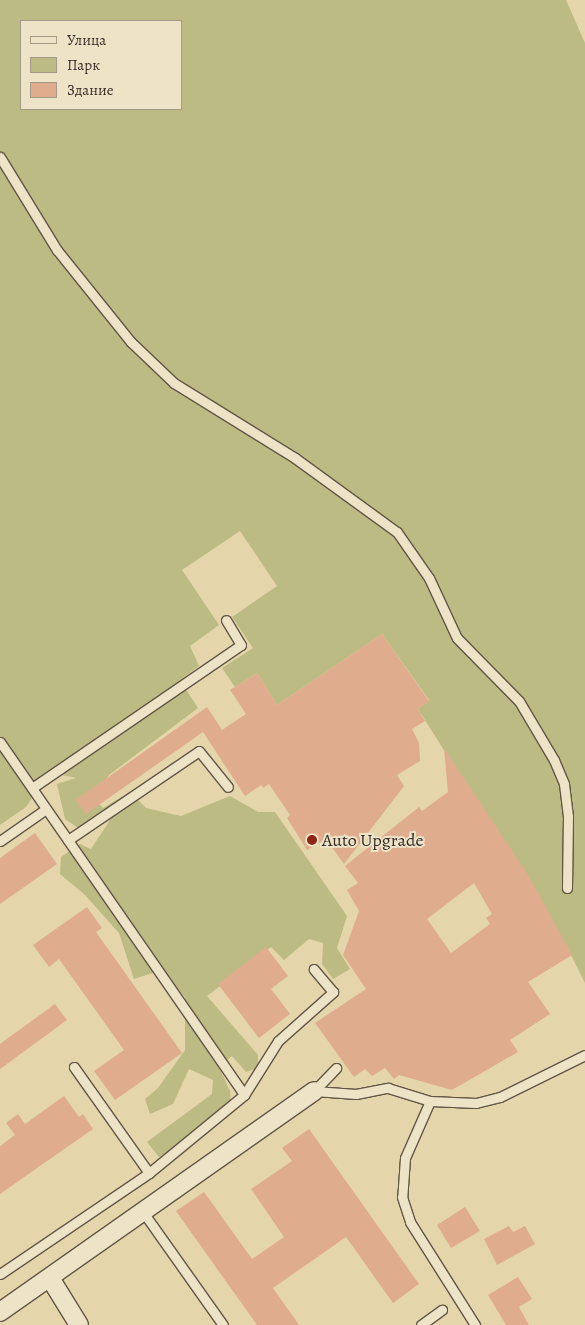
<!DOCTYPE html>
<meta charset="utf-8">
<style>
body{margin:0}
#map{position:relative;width:585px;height:1325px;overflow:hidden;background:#e4d5aa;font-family:Alegreya,serif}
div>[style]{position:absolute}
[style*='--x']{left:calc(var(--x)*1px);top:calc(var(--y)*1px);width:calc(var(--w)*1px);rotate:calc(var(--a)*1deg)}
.green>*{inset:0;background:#bcbb83}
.building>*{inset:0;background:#e0ac8e}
.roads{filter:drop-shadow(1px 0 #625647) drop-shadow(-1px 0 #625647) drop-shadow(0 1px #625647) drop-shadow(0 -1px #625647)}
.lane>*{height:9px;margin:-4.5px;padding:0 4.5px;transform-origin:4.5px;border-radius:4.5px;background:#ede4c8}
.street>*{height:18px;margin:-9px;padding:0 9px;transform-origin:9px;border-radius:9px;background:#ede4c8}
.dots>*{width:14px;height:14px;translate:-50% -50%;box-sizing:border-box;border:2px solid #ede4c8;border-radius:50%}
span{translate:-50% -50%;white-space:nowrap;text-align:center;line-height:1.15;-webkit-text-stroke:4px #ede4c8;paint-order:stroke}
.poi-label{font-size:18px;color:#372b26}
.left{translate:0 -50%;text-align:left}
.legend{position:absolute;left:20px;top:20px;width:162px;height:90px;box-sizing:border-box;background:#ede4c8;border:1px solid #a49a87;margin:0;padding:6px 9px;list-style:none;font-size:15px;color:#372b26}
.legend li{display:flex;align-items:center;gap:10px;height:25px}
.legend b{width:25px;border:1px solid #a49a87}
</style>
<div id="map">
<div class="green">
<i style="clip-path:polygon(evenodd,0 0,566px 0,585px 43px,585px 983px,563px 939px,418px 709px,429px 700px,382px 634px,277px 705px,257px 673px,235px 687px,222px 668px,253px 648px,232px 617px,277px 586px,240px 531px,182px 570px,219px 625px,190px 646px,199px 666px,180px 680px,198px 708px,109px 775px,94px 798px,103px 808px,130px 792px,146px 808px,181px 816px,230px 796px,258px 812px,275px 812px,347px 916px,337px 948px,350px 969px,333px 979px,322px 964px,323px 943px,309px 939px,284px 960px,271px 947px,207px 996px,258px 1055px,258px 1068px,246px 1072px,232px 1056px,219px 1067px,230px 1091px,231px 1105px,221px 1120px,159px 1157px,147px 1142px,212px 1094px,213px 1080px,189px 1069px,173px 1104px,150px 1114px,145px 1099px,158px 1088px,185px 1050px,185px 997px,162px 970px,134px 979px,119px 933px,85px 895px,60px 874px,61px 857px,80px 844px,91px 849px,110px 820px,98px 814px,78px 828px,65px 819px,57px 784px,76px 778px,49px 772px,26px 807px,0 825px,0 0,21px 21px,181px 21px,181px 109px,21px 109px,21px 21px)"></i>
</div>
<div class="building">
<i style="clip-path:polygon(382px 634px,429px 701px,418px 709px,425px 721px,412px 729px,419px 743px,420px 761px,397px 775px,404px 786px,344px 864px,326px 839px,307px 850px,287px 818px,290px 815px,269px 784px,263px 788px,261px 785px,245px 796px,203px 732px,86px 814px,76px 800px,207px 707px,222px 730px,246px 714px,230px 690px,257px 673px,277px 705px)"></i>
<i style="clip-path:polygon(evenodd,444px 748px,528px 875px,572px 955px,528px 982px,550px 1014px,510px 1040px,518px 1052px,452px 1090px,399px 1075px,394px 1079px,385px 1068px,372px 1076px,365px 1069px,354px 1077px,315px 1023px,366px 989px,343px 955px,359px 911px,347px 890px,358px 883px,345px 866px,419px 807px,422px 811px,448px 792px,444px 748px,474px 883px,492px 914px,486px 918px,490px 924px,451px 953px,427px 919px,474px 883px)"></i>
<i style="clip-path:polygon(35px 833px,57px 864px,0 904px,0 858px)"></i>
<i style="clip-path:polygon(87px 907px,102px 928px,96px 932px,182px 1053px,115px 1100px,94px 1071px,124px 1050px,59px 959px,49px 967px,33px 945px)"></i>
<i style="clip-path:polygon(266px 947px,288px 976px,271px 989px,290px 1014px,259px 1038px,218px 984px)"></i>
<i style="clip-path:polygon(55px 1004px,67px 1020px,0 1069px,0 1044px)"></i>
<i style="clip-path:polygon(64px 1096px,79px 1117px,83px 1114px,93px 1129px,0 1194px,0 1146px,15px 1135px,6px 1123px,18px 1114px,25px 1124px)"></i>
<i style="clip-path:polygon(309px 1129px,419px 1284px,393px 1303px,346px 1237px,273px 1288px,299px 1325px,257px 1325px,176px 1211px,204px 1192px,252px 1259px,284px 1237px,251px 1189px,292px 1161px,282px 1148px)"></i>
<i style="clip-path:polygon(465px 1207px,480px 1231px,451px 1248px,437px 1225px)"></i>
<i style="clip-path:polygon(509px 1226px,513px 1232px,525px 1226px,535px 1244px,497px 1265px,484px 1239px)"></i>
<i style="clip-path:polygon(518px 1277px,532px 1299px,519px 1307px,529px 1325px,506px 1325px,488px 1295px)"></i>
</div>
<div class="roads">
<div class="lane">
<i style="--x:0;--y:157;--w:109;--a:58.5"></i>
<i style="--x:57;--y:250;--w:118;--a:51.2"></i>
<i style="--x:131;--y:342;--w:59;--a:43.6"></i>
<i style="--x:174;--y:383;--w:142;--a:31.8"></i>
<i style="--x:295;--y:458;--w:126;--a:36"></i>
<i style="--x:397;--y:532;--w:56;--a:55.2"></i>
<i style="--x:429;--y:578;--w:66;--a:65"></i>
<i style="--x:457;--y:638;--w:88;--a:45.5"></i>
<i style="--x:519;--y:701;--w:69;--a:59.3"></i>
<i style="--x:554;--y:760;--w:26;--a:67"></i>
<i style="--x:564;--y:784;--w:32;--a:83"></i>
<i style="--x:568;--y:816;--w:72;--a:90.8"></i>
<i style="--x:0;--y:742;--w:429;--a:55.3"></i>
<i style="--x:244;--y:1095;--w:123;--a:140.6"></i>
<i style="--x:32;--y:788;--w:253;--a:-34.4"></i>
<i style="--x:241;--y:645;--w:29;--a:-121"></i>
<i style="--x:68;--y:840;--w:158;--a:-34.2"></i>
<i style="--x:199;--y:751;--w:46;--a:51.1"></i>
<i style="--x:0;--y:841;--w:56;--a:-34.8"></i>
<i style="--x:314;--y:1091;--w:42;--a:4.1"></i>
<i style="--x:356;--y:1094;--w:33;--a:-11"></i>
<i style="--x:388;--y:1088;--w:44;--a:17.2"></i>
<i style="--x:430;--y:1101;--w:46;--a:2.5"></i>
<i style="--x:476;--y:1103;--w:25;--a:-14"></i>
<i style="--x:500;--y:1097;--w:95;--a:-26.3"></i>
<i style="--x:314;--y:1091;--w:32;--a:-46"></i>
<i style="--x:244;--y:1095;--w:64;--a:-57.8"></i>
<i style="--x:278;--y:1041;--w:74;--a:-41.7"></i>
<i style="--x:333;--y:992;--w:30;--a:-130"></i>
<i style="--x:430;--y:1101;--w:62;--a:113.7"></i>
<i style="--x:405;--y:1158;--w:39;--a:94"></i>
<i style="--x:402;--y:1197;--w:26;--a:72"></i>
<i style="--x:410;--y:1222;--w:122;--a:57.7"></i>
<i style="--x:143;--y:1212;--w:138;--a:54.7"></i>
<i style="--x:0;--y:1274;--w:180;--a:-34.1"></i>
<i style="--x:149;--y:1173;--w:130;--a:-125.3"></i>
<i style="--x:421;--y:1325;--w:26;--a:-36"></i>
</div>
<div class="street">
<i style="--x:50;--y:1278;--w:55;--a:58.3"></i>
<i style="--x:0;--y:1312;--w:384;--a:-35.1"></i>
</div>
</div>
<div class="dots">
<i style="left:312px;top:840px;background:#8f2418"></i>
</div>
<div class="poi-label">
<span class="left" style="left:322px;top:840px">Auto Upgrade</span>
</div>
<ul class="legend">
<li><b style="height:6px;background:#ede4c8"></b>Улица</li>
<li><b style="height:14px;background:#bcbb83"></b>Парк</li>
<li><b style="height:14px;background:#e0ac8e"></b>Здание</li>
</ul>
</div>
